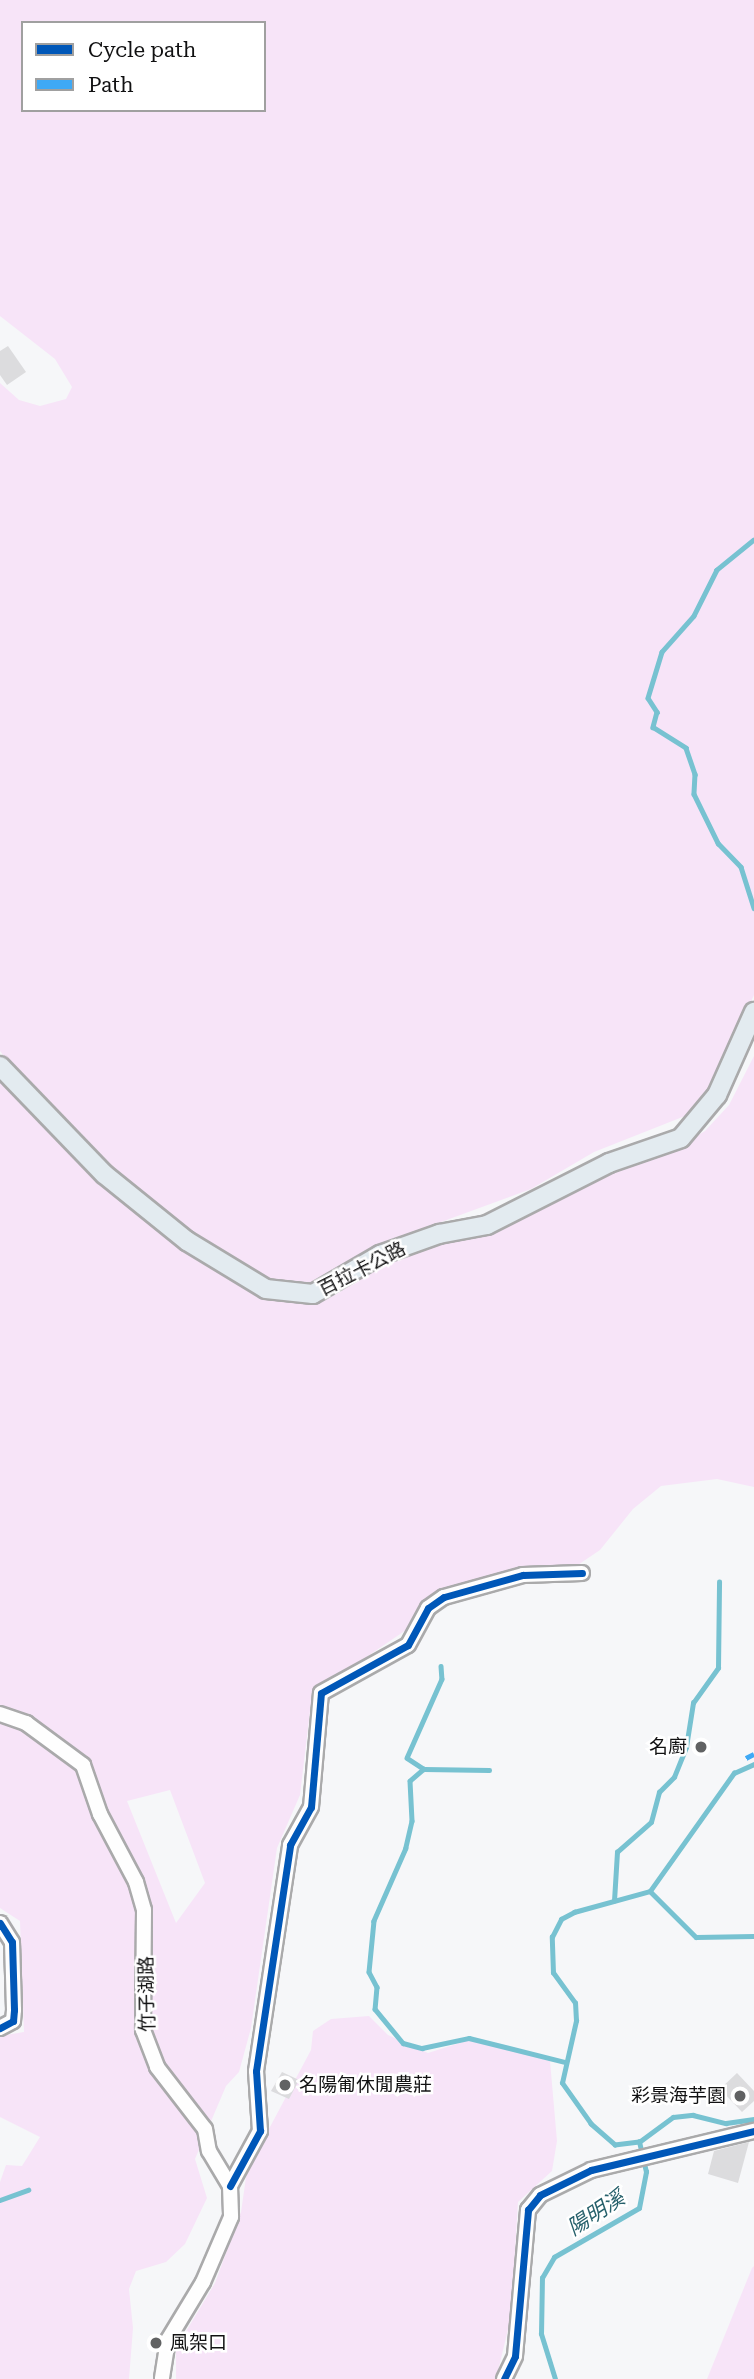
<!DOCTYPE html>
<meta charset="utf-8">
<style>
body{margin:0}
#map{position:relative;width:754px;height:2379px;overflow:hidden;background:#f6f7f9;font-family:"Roboto Serif","Noto Sans TC",serif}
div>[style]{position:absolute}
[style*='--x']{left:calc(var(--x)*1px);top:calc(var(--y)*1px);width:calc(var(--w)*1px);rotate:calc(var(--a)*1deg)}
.green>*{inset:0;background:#f7e4f8}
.stream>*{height:4.5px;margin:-2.25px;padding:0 2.25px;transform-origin:2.25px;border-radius:2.25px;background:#77c2d1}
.building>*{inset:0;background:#dcdcde}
.roads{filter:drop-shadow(2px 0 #aaaaab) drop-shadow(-2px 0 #aaaaab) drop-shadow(0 2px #aaaaab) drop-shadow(0 -2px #aaaaab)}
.minor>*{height:14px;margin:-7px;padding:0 7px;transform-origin:7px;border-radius:7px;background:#fefefe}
.major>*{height:18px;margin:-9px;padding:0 9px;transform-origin:9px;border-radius:9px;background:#e3ebf0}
.quiet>*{height:5px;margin-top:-2.5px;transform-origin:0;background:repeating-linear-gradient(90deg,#3fa9f5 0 10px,transparent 0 15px)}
.cycleway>*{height:7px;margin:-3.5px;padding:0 3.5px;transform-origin:3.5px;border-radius:3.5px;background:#0057b8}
.dots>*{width:19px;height:19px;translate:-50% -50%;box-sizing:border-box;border:4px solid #fff;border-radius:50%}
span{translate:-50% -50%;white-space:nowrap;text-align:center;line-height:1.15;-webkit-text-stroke:5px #fff;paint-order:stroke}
.street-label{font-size:19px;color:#111112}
.poi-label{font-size:19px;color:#111112}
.right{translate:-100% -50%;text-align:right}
.left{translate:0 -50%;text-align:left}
.water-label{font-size:21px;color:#26606b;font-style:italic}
.legend{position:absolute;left:21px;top:21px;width:245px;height:91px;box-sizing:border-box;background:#fff;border:2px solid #a0a0a0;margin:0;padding:9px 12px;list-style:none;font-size:21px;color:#111112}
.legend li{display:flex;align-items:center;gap:14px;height:35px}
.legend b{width:35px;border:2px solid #a0a0a0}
</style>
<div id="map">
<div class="green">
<i style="clip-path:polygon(evenodd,0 0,754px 0,754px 995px,706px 1097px,685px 1116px,594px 1152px,531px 1189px,403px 1236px,308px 1286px,272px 1285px,206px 1245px,112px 1172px,38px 1099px,0 1051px,0 383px,19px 400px,40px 406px,66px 399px,72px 387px,55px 359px,0 316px,0 0,23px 23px,264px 23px,264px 110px,23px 110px,23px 23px)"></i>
<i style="clip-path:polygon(evenodd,754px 1056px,754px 1487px,717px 1479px,661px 1486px,633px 1509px,600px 1550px,566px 1573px,489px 1579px,430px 1597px,409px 1628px,312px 1694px,300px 1795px,277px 1848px,251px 2028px,239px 2072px,226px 2086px,195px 2159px,207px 2198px,185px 2244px,166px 2262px,136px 2271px,129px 2289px,133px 2328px,129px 2379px,0 2379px,0 2182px,6px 2165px,22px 2166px,40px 2137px,0 2117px,0 2036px,24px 2032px,20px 1921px,0 1908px,0 1072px,129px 1202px,299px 1299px,439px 1238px,510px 1222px,608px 1174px,665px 1155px,705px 1131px,729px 1105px,754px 1056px,170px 1790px,205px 1883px,176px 1923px,127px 1801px,170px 1790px)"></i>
<i style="clip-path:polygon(369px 2016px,388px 2035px,428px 2053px,469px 2040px,550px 2061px,557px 2141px,552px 2171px,518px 2202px,511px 2317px,496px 2379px,176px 2379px,176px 2348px,215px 2283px,241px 2212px,247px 2170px,311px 2050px,313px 2031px,331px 2019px)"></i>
<i style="clip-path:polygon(754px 2266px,754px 2379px,707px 2379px,752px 2268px)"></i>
</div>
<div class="stream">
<i style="--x:754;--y:540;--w:48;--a:141"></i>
<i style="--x:717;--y:570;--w:51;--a:116.6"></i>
<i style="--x:694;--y:616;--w:48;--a:131.6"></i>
<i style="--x:662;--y:652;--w:48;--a:106.9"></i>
<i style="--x:648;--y:698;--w:17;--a:57"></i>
<i style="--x:657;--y:712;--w:16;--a:105"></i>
<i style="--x:653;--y:727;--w:39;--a:32"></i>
<i style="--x:686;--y:748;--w:28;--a:71"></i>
<i style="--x:695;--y:774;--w:20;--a:93"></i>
<i style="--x:694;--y:794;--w:55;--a:63.9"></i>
<i style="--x:718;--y:843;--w:33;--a:46"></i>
<i style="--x:741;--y:867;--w:43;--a:72.4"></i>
<i style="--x:441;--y:1666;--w:13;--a:86"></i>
<i style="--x:442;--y:1679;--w:86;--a:113.9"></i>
<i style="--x:407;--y:1758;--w:20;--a:33"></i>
<i style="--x:424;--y:1769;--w:18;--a:139"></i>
<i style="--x:410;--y:1781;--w:40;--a:87.1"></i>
<i style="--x:412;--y:1821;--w:28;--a:103"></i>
<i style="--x:406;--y:1848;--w:80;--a:113.7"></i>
<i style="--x:374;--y:1921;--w:51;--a:95.6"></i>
<i style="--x:369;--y:1972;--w:17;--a:62"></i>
<i style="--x:377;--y:1987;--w:22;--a:95"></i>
<i style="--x:375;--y:2009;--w:44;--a:50.5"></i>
<i style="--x:403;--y:2043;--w:20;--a:15"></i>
<i style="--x:422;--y:2048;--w:48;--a:-12"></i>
<i style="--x:469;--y:2038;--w:99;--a:14"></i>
<i style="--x:424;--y:1769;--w:65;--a:0.9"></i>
<i style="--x:650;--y:1891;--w:65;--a:45"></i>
<i style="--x:696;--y:1937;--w:58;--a:-1"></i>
<i style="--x:614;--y:1901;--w:49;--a:-86.5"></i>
<i style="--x:617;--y:1852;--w:45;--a:-41.4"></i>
<i style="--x:651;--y:1822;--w:31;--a:-75"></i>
<i style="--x:659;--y:1792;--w:21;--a:-45"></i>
<i style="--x:674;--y:1777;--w:32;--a:-68"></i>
<i style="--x:686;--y:1747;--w:45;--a:-81"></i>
<i style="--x:693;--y:1703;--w:43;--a:-54.5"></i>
<i style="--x:718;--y:1668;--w:86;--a:-89.3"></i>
<i style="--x:639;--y:2142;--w:24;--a:173"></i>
<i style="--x:615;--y:2145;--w:32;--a:-139"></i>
<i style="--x:591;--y:2124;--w:50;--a:-125.3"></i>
<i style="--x:562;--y:2083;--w:64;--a:-77.3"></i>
<i style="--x:576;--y:2021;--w:18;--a:-93"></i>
<i style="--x:575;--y:2003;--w:37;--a:-126"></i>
<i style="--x:553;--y:1973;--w:36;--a:-92"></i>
<i style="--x:552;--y:1937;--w:20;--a:-63"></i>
<i style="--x:561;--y:1919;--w:15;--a:-28"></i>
<i style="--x:574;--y:1912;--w:79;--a:-15.4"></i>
<i style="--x:650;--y:1891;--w:145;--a:-54.6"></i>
<i style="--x:734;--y:1773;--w:22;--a:-24"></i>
<i style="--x:0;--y:2200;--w:30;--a:-20"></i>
<i style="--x:555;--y:2379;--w:47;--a:-107.3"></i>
<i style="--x:541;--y:2334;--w:56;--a:-89"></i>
<i style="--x:542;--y:2278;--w:24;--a:-60"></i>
<i style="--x:554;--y:2257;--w:98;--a:-30"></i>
<i style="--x:639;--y:2208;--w:37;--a:-79"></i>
<i style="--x:646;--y:2172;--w:31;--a:-103"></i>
<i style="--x:639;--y:2142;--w:42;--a:-36.3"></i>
<i style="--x:673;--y:2117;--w:20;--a:-6"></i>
<i style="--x:693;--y:2115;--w:34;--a:14"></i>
<i style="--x:726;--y:2123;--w:28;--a:-8"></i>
</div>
<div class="building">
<i style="clip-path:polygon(8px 346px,26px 372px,7px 385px,0 375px,0 351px)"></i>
<i style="clip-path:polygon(282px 2072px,299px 2080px,289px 2099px,271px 2091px)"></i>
<i style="clip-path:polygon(737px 2073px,754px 2091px,754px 2101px,742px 2112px,720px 2089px)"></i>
<i style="clip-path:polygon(749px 2142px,738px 2183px,708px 2174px,714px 2151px)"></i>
</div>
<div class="roads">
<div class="minor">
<i style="--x:0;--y:1714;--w:28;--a:19"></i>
<i style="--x:26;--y:1723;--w:71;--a:36.4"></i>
<i style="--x:83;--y:1765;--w:52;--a:70.9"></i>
<i style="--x:100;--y:1814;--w:77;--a:62.1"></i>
<i style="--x:136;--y:1882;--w:29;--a:74"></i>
<i style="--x:144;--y:1910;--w:120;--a:90.5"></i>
<i style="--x:143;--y:2030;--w:40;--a:69"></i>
<i style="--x:157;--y:2067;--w:78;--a:52.3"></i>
<i style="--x:205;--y:2129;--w:22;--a:80"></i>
<i style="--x:209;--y:2151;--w:41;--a:59"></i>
<i style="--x:230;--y:2186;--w:31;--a:88"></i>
<i style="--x:231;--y:2217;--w:71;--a:113.3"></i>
<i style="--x:203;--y:2282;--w:68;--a:121.1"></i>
<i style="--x:168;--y:2340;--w:39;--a:99"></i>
<i style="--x:0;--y:1923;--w:22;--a:58"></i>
<i style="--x:12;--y:1942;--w:68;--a:88.3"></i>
<i style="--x:14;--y:2010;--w:11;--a:95"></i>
<i style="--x:13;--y:2021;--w:15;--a:152"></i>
<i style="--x:230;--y:2186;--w:63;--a:-61.4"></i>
<i style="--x:260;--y:2131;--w:60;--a:-93.8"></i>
<i style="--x:256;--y:2071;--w:229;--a:-81.4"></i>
<i style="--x:290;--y:1845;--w:43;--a:-61.1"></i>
<i style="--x:311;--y:1807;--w:114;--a:-85"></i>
<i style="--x:321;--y:1693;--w:99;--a:-28.9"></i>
<i style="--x:408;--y:1645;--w:42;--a:-61.6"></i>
<i style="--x:428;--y:1608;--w:19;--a:-35"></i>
<i style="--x:444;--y:1597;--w:82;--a:-15.6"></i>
<i style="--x:523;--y:1575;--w:59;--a:-1.9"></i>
<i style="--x:504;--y:2379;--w:25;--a:-64"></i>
<i style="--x:515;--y:2356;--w:147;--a:-84.9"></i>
<i style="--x:528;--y:2210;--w:19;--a:-51"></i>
<i style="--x:540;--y:2195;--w:57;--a:-26.1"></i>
<i style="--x:591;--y:2170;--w:168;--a:-13.5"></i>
</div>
<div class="major">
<i style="--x:0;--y:1066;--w:150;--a:46.1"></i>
<i style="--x:104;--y:1174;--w:107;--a:38.9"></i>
<i style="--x:187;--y:1241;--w:92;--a:31.3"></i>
<i style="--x:266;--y:1289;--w:47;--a:6.1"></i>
<i style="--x:313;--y:1294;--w:78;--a:-30.2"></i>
<i style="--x:380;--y:1255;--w:63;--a:-19.6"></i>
<i style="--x:439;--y:1234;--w:49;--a:-10.6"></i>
<i style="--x:487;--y:1225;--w:137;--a:-26.9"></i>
<i style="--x:609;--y:1163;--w:76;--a:-19.1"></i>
<i style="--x:681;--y:1138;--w:56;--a:-50.1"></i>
<i style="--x:717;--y:1095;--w:91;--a:-66"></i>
</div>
</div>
<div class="quiet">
<i style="--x:746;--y:1758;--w:9;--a:-27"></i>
</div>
<div class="cycleway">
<i style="--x:0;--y:1923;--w:22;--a:58"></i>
<i style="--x:12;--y:1942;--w:68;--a:88.3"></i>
<i style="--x:14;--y:2010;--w:11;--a:95"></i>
<i style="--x:13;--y:2021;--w:15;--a:152"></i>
<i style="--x:230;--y:2186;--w:63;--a:-61.4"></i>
<i style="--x:260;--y:2131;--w:60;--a:-93.8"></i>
<i style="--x:256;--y:2071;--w:229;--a:-81.4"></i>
<i style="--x:290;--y:1845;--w:43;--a:-61.1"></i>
<i style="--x:311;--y:1807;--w:114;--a:-85"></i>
<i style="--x:321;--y:1693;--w:99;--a:-28.9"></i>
<i style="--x:408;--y:1645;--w:42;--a:-61.6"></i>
<i style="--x:428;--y:1608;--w:19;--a:-35"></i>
<i style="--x:444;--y:1597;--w:82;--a:-15.6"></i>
<i style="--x:523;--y:1575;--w:59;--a:-1.9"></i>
<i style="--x:504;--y:2379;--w:25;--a:-64"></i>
<i style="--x:515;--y:2356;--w:147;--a:-84.9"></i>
<i style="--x:528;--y:2210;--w:19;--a:-51"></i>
<i style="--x:540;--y:2195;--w:57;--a:-26.1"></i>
<i style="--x:591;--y:2170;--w:168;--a:-13.5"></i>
</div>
<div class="dots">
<i style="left:701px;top:1747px;background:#616263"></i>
<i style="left:285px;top:2085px;background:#616263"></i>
<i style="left:740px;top:2096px;background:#616263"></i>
<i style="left:156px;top:2343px;background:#616263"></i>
</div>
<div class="street-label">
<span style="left:362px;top:1269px;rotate:-27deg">百拉卡公路</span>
<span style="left:147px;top:1994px;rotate:-91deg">竹子湖路</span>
</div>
<div class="poi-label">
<span class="right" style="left:687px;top:1747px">名廚</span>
<span class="left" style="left:299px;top:2085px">名陽匍休閒農莊</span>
<span class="right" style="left:726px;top:2096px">彩景海芋園</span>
<span class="left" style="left:170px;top:2343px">風架口</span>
</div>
<div class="water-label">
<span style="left:596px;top:2213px;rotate:-33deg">陽明溪</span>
</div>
<ul class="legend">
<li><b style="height:9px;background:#0057b8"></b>Cycle path</li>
<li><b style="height:9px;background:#3fa9f5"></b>Path</li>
</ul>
</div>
